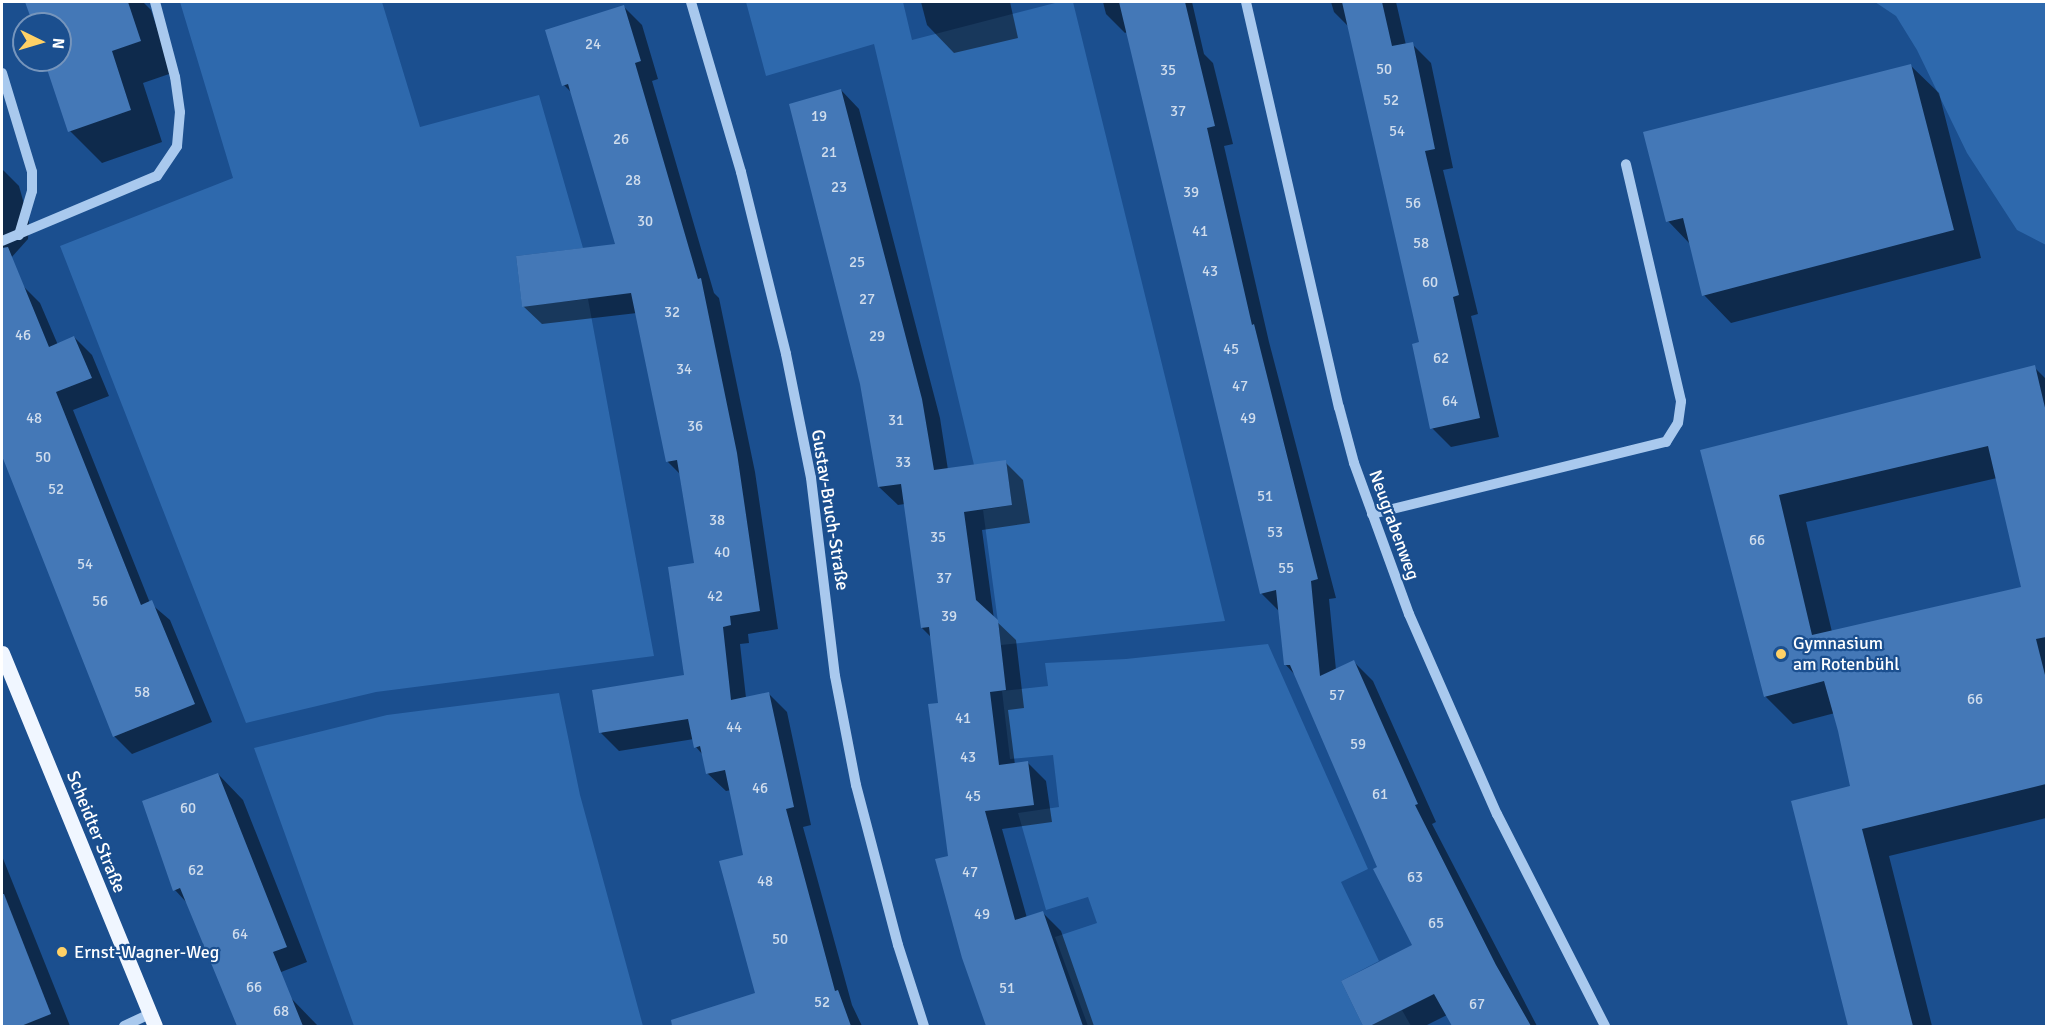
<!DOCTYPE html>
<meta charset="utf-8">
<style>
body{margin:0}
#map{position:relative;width:2048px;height:1028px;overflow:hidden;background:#1b4f8f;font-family:Signika,sans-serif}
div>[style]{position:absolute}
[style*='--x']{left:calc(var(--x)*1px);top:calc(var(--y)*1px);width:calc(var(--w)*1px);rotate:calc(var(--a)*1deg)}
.green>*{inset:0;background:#2e69ad}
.shadow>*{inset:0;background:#0007}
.building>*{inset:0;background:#4478b7}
.minor>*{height:10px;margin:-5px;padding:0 5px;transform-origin:5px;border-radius:5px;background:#a9c9ee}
.major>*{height:15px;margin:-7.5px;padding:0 7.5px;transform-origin:7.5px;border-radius:7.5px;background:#f0f6ff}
.dots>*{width:16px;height:16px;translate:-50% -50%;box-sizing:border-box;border:3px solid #1b4f8f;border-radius:50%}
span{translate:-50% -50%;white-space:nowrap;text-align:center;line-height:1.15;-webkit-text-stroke:4.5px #1b4f8f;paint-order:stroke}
.number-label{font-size:15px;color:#d0dded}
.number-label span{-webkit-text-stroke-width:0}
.street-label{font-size:18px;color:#fff}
.poi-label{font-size:18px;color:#fff}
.left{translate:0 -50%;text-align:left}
.frame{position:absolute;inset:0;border:3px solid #fff;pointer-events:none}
.north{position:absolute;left:12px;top:12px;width:60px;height:60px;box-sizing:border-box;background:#1b4f8f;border:2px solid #7695bc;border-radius:50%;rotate:95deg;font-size:16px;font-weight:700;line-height:24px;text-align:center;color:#fff}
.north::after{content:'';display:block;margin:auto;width:21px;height:27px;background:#ffd166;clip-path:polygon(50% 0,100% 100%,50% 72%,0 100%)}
</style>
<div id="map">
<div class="green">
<i style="clip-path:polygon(180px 2px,382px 2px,420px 127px,539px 95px,583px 248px,516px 256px,522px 306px,588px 299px,654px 656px,376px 692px,246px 723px,60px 246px,233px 178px)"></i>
<i style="clip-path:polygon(746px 2px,903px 2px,912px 40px,1059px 2px,1073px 2px,1225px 621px,1001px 645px,983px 510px,1012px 505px,1006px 461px,974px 465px,874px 44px,766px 76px)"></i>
<i style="clip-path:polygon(1875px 2px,2046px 2px,2046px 245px,2017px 230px,1967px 153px,1917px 50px,1896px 16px)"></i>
<i style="clip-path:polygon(1268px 644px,1368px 869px,1341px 882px,1379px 961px,1341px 981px,1363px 1026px,1088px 1026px,1055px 937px,1097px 923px,1088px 897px,1046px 910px,1018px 813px,1059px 807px,1053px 755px,1010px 759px,1002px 691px,1048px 686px,1045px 663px,1126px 659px)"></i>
<i style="clip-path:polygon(559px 693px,580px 795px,643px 1026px,354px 1026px,254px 748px,387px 715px)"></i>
<i style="clip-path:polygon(1402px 1010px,1411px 1026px,1370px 1026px)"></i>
</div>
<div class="shadow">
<i style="clip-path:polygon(27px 2px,143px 2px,151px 10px,172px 73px,143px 83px,162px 142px,102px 163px,70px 131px,46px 60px,60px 60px,60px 24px,34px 24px)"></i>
<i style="clip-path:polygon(921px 2px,1010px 2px,1018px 38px,954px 53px,927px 25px)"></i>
<i style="clip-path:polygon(1103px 2px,1192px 2px,1204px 54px,1213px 63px,1233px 144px,1224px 146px,1269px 342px,1336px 598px,1329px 599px,1336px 670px,1354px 662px,1373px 681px,1436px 822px,1432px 824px,1537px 1026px,1453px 1026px,1447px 1015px,1425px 1026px,1364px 1026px,1343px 981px,1414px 946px,1296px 676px,1285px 664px,1280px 612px,1261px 593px,1127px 32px,1125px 33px,1106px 14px)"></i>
<i style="clip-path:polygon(1331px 2px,1396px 2px,1406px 45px,1412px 44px,1431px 63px,1453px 168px,1443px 170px,1478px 314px,1471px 316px,1499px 437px,1451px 447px,1432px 428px,1421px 343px,1349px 27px,1334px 12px)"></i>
<i style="clip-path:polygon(624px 7px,642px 25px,658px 79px,652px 81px,714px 293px,719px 298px,755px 472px,778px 629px,748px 634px,749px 643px,740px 644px,746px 698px,769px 694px,787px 712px,811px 825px,803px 827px,852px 1005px,862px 1026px,684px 1026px,681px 1018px,756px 994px,745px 856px,731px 790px,726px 791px,707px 773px,703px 755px,696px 747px,694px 739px,619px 751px,601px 733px,686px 677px,696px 565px,681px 475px,668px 462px,637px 313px,542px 324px,523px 306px,617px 245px,573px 94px,564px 85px)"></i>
<i style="clip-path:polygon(1911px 66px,1939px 93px,1981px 258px,1731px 323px,1704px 295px,1691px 245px,1668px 221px)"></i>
<i style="clip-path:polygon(841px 90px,859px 109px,940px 418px,948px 470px,1005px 462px,1023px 480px,1030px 523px,982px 530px,994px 619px,1016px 640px,1024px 708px,1008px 710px,1015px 765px,1028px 763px,1046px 781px,1052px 822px,1002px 829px,1027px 918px,1043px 913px,1061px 931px,1094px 1026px,987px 1026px,963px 957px,950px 857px,940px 704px,932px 638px,922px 628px,905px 504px,898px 505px,879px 487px)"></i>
<i style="clip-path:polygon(2px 169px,19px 186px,29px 222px,28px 239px,2px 268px)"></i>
<i style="clip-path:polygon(22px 285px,40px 303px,58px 345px,74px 337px,92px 355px,109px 396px,73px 410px,150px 603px,170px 620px,212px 722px,132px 754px,114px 736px,2px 452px,2px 293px)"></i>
<i style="clip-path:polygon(evenodd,2034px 367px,2046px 379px,2046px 818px,1889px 856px,1932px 1026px,1849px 1026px,1792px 802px,1852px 787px,1835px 713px,1793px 724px,1765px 696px,1702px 451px,2034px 367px,1997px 478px,2023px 589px,1832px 632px,1806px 522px,1997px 478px)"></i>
<i style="clip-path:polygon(218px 774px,243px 800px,307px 962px,237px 989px,187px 903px,175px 890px)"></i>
<i style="clip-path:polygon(2px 856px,70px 1026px,2px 1026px)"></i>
<i style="clip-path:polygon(289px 996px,318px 1026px,239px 1026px,235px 1019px)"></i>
</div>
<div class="building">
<i style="clip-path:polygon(25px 2px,128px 2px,141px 41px,112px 51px,131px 110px,68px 132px,44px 60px,60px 60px,60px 24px,33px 24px)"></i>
<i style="clip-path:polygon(1119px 2px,1185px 2px,1215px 126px,1207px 128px,1252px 325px,1254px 324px,1318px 579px,1311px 581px,1320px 676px,1354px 660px,1418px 804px,1415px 805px,1496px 965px,1531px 1026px,1452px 1026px,1434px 994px,1370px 1026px,1363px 1026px,1341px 981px,1412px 945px,1373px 869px,1377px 867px,1290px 665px,1284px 665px,1276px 590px,1260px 594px)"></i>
<i style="clip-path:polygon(1342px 2px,1382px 2px,1392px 46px,1413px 42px,1435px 149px,1425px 151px,1459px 295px,1453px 297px,1480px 418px,1430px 429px,1412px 344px,1419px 342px)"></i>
<i style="clip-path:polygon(624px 5px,641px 61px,635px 63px,698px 279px,701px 278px,737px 453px,760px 611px,730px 616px,731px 625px,723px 627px,731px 700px,769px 692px,794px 807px,786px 809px,835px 991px,838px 990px,851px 1026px,672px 1026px,671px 1020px,755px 993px,719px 861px,743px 855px,725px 770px,706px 774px,700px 746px,694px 748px,688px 719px,599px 733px,592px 690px,684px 675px,668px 567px,694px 563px,677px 460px,666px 462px,631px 293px,522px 307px,516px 256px,615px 244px,568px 84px,562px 86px,545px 30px)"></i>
<i style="clip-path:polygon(1911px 64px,1954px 230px,1702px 296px,1683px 218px,1666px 222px,1643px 132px)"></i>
<i style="clip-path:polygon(841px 89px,922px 399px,934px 470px,1006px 460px,1012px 505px,964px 512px,976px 600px,998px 620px,1006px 690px,990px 692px,999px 765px,1028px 761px,1034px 805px,985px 811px,1015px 920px,1043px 911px,1083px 1026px,986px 1026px,962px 958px,935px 859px,948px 856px,928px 704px,938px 703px,929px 627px,921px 628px,901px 484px,878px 487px,860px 384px,789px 104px)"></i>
<i style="clip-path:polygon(8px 247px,49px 347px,74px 336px,92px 378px,56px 392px,141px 605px,152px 600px,195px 704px,113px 737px,2px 456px,2px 248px)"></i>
<i style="clip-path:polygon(evenodd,2035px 365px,2046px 412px,2046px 637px,2036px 639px,2046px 679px,2046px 784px,1862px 829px,1913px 1026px,1848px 1026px,1791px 801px,1850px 786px,1838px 731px,1824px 681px,1764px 697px,1700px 450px,2035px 365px,1988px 446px,2021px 587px,1812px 635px,1779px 495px,1988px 446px)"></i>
<i style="clip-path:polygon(218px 773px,287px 947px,273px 952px,303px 1026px,237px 1026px,180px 888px,173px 891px,142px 801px)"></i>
<i style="clip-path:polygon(2px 894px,4px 894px,51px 1014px,21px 1026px,2px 1026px)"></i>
</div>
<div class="minor">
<i style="--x:691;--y:2;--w:177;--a:73.6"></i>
<i style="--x:741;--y:172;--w:187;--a:76.1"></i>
<i style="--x:786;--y:354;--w:126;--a:78.6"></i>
<i style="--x:811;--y:478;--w:199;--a:83.1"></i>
<i style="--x:835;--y:676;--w:111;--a:79.1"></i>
<i style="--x:856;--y:785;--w:165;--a:75.3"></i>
<i style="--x:898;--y:945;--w:85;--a:72.2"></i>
<i style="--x:1246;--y:2;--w:416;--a:77.1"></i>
<i style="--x:1339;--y:407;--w:58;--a:75"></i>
<i style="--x:1354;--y:463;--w:161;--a:70"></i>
<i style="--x:1409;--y:614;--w:219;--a:66.3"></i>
<i style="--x:1497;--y:814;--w:238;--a:63"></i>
<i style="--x:2;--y:73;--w:103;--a:73.1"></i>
<i style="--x:32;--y:172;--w:19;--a:90"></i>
<i style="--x:32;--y:191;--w:46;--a:106.5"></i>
<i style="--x:2;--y:241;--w:168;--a:-22.8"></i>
<i style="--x:157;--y:176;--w:36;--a:-56"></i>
<i style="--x:177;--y:146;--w:34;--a:-85"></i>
<i style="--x:180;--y:112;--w:35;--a:-98"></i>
<i style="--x:175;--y:77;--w:78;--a:-104.9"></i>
<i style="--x:1372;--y:514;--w:303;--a:-13.8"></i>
<i style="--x:1666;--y:442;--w:22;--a:-58"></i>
<i style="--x:1678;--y:423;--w:22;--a:-82"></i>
<i style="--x:1681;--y:401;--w:243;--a:-103.1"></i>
<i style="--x:124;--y:1026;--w:29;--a:-25"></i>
</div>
<div class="major">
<i style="--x:2;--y:653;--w:403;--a:67.7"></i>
</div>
<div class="dots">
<i style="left:1781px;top:654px;background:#ffd166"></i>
<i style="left:62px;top:952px;background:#ffd166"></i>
</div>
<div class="number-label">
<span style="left:593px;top:45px">24</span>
<span style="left:1384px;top:70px">50</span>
<span style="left:1168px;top:71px">35</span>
<span style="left:1391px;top:101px">52</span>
<span style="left:1178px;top:112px">37</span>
<span style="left:819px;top:117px">19</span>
<span style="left:1397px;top:132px">54</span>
<span style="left:621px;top:140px">26</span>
<span style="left:829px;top:153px">21</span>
<span style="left:633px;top:181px">28</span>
<span style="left:839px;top:188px">23</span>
<span style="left:1191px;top:193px">39</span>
<span style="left:1413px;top:204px">56</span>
<span style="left:645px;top:222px">30</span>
<span style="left:1200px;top:232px">41</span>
<span style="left:1421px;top:244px">58</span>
<span style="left:857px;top:263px">25</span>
<span style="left:1210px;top:272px">43</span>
<span style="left:1430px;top:283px">60</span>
<span style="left:867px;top:300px">27</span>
<span style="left:672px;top:313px">32</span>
<span style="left:23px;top:336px">46</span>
<span style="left:877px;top:337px">29</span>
<span style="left:1231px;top:350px">45</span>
<span style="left:1441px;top:359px">62</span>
<span style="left:684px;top:370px">34</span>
<span style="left:1240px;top:387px">47</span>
<span style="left:1450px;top:402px">64</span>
<span style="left:34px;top:419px">48</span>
<span style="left:1248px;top:419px">49</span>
<span style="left:896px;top:421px">31</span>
<span style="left:695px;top:427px">36</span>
<span style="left:43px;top:458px">50</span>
<span style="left:903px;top:463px">33</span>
<span style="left:56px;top:490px">52</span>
<span style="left:1265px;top:497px">51</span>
<span style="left:717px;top:521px">38</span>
<span style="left:1275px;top:533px">53</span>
<span style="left:938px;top:538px">35</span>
<span style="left:1757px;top:541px">66</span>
<span style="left:722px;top:553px">40</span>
<span style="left:85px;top:565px">54</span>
<span style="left:1286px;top:569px">55</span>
<span style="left:944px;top:579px">37</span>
<span style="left:715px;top:597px">42</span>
<span style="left:100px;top:602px">56</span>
<span style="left:949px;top:617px">39</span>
<span style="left:142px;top:693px">58</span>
<span style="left:1337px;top:696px">57</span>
<span style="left:1975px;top:700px">66</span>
<span style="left:963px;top:719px">41</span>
<span style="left:734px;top:728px">44</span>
<span style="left:1358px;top:745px">59</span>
<span style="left:968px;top:758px">43</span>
<span style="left:760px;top:789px">46</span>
<span style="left:1380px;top:795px">61</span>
<span style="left:973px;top:797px">45</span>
<span style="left:188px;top:809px">60</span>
<span style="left:196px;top:871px">62</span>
<span style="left:970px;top:873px">47</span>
<span style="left:1415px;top:878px">63</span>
<span style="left:765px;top:882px">48</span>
<span style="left:982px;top:915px">49</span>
<span style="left:1436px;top:924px">65</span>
<span style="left:240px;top:935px">64</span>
<span style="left:780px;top:940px">50</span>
<span style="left:254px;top:988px">66</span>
<span style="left:1007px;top:989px">51</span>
<span style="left:822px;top:1003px">52</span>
<span style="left:1477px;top:1005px">67</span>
<span style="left:281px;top:1012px">68</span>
</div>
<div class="street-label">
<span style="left:830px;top:510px;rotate:81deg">Gustav-Bruch-Straße</span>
<span style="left:1394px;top:525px;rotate:70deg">Neugrabenweg</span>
<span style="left:96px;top:832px;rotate:68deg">Scheidter Straße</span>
</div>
<div class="poi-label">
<span class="left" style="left:1793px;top:654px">Gymnasium<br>am Rotenbühl</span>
<span class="left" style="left:74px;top:952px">Ernst-Wagner-Weg</span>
</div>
<div class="frame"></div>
<div class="north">N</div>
</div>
